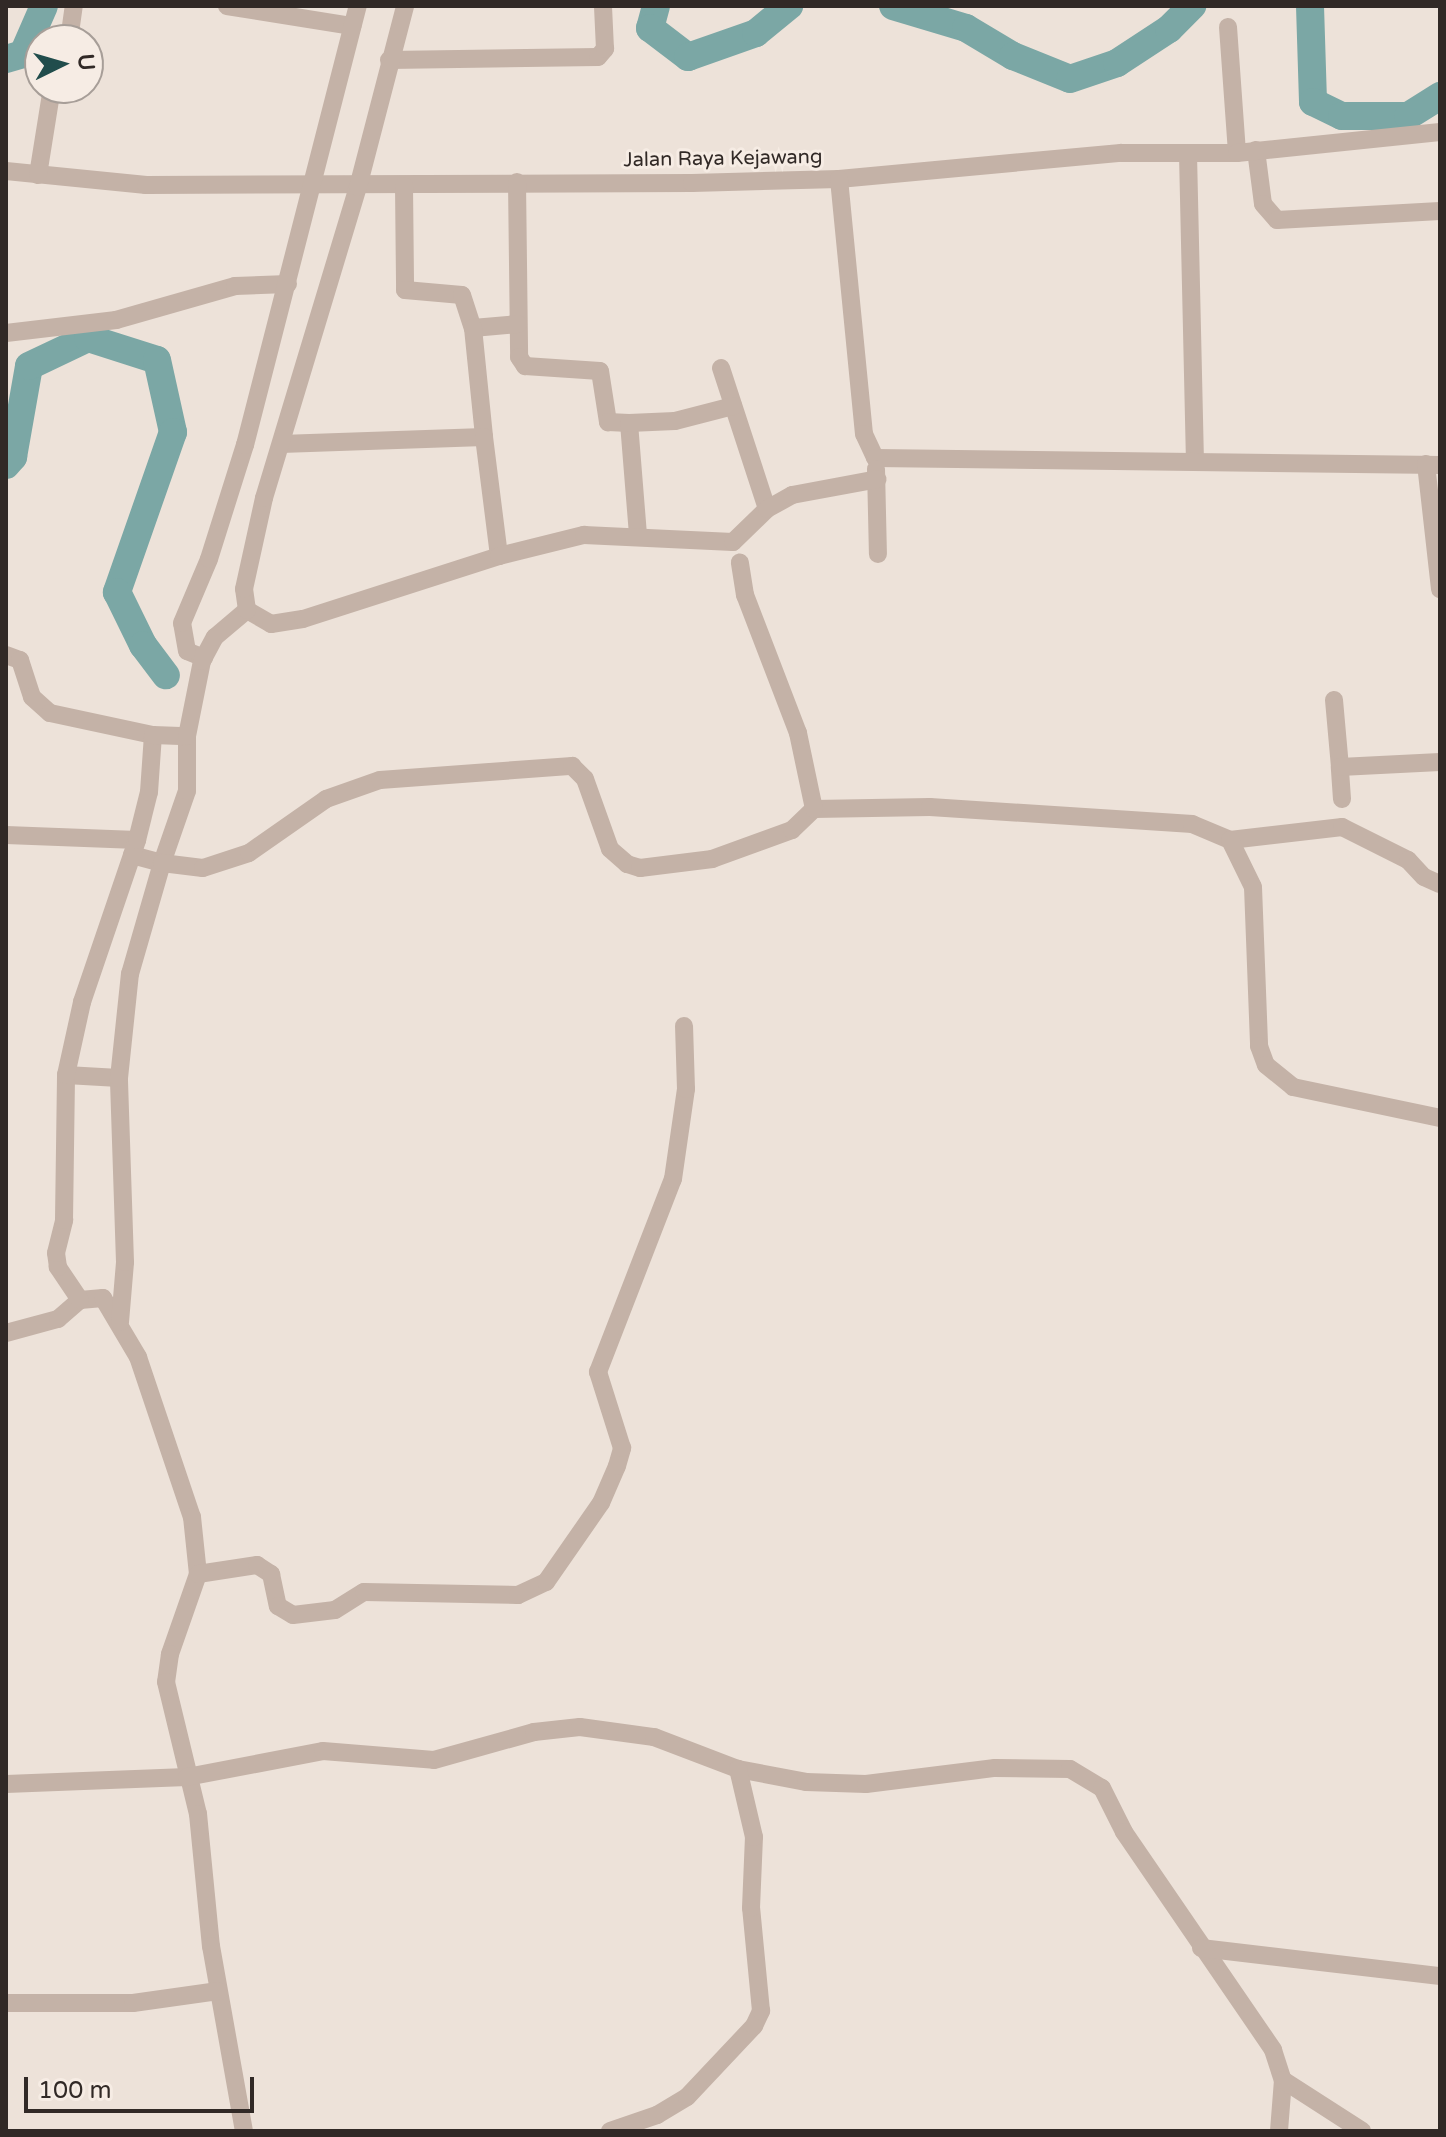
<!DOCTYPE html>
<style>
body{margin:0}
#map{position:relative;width:1446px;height:2137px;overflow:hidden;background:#ede2d9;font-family:"Varela Round",sans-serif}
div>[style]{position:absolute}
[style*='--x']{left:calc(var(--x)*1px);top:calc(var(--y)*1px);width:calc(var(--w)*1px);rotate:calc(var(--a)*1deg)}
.river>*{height:28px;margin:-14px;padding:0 14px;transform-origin:14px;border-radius:14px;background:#7ba7a5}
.minor>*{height:18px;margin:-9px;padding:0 9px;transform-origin:9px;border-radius:9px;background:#c4b2a7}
span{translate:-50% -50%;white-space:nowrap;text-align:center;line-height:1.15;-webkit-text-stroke:6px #f6ece4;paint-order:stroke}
.street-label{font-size:20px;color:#312926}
.frame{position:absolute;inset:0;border:8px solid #312926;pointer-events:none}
.north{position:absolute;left:24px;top:24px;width:80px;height:80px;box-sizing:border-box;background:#f6ece4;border:2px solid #a79e98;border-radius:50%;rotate:85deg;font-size:22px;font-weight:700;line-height:32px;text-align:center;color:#312926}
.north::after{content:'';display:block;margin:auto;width:28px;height:36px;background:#214d4c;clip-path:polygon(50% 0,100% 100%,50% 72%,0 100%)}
.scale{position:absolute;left:24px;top:2077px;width:230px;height:36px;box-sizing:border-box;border:4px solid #312926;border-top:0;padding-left:10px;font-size:24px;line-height:28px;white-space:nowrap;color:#312926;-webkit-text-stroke:6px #f6ece4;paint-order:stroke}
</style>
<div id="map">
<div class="river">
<i style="--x:656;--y:6;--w:23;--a:105"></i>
<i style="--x:650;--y:28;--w:48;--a:37.3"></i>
<i style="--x:688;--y:57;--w:72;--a:-19.4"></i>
<i style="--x:756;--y:33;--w:43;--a:-39.3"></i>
<i style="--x:893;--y:6;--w:76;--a:16.8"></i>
<i style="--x:966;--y:28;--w:55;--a:30.8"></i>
<i style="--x:1013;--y:56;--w:61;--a:22"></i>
<i style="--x:1070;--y:79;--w:50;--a:-18.8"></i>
<i style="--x:1117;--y:63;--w:62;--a:-33.2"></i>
<i style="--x:1169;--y:29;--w:33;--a:-45"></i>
<i style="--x:1310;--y:6;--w:96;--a:88.2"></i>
<i style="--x:1313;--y:102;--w:32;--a:26"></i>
<i style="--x:1342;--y:116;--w:66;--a:0"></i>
<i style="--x:1408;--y:116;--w:38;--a:-32"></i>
<i style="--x:6;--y:59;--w:18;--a:-16"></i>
<i style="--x:23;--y:54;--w:52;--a:-66.4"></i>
<i style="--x:6;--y:465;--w:11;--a:-49"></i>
<i style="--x:13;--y:457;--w:92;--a:-80"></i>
<i style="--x:29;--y:366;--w:65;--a:-25.4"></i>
<i style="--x:88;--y:338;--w:72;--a:17.7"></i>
<i style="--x:157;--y:360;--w:74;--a:77.5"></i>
<i style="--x:173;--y:432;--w:170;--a:109.3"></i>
<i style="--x:117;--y:592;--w:59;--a:63.9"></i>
<i style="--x:143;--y:645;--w:38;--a:53"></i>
</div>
<div class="minor">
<i style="--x:227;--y:6;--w:127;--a:9.1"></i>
<i style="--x:1228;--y:27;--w:126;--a:85.9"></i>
<i style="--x:69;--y:40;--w:34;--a:-82"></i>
<i style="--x:389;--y:60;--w:209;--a:-0.8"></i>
<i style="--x:598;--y:57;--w:11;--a:-49"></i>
<i style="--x:605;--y:49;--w:43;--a:-92.7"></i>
<i style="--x:1256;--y:150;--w:54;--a:82.6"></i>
<i style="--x:1263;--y:204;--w:21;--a:49"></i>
<i style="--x:1277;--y:220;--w:163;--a:-3.2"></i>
<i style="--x:1188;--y:154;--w:304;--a:88.7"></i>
<i style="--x:6;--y:171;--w:141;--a:5.7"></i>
<i style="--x:146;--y:185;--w:546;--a:-0.21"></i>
<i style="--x:692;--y:183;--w:147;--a:-1.6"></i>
<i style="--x:839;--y:179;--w:283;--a:-5.3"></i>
<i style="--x:1121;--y:153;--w:116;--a:0"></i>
<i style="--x:1237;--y:153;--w:204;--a:-5.9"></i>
<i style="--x:38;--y:175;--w:88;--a:-80.9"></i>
<i style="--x:839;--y:179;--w:256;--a:84.4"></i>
<i style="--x:864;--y:434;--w:26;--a:65"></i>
<i style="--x:875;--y:458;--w:565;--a:0.71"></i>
<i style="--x:517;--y:182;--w:175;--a:89.3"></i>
<i style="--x:519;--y:357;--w:11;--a:56"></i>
<i style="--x:525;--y:366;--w:75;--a:3.8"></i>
<i style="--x:600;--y:371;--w:52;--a:81.1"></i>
<i style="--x:608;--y:422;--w:21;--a:3"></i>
<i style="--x:629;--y:423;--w:113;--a:85.4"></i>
<i style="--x:404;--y:186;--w:104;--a:89.4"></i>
<i style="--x:405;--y:290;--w:57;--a:5"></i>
<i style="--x:462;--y:295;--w:35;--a:72"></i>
<i style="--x:473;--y:328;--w:45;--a:-5.1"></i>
<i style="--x:473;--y:328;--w:110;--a:84.2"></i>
<i style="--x:6;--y:333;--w:111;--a:-6.7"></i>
<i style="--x:116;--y:320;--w:124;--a:-15.9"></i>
<i style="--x:235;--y:286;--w:53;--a:-2.2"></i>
<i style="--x:721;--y:368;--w:148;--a:71.9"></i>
<i style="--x:629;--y:423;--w:46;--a:-2.5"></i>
<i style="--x:675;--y:421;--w:60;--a:-14.5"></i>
<i style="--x:281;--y:444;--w:203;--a:-2"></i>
<i style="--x:484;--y:437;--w:120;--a:82.8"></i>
<i style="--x:1426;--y:464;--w:126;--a:83.6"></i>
<i style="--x:876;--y:469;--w:85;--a:88.7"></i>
<i style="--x:247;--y:610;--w:28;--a:30"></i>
<i style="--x:271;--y:624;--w:32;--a:-9"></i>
<i style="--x:303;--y:619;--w:206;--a:-17.8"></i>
<i style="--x:499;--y:556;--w:88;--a:-13.9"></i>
<i style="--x:584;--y:535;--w:149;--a:2.7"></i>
<i style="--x:733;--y:542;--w:47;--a:-44.1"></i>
<i style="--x:767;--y:509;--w:29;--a:-29"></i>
<i style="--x:792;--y:495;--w:87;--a:-10.5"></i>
<i style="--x:6;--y:655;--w:15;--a:20"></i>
<i style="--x:20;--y:660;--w:39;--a:72"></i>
<i style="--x:32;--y:697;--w:24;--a:42"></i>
<i style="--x:50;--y:713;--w:105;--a:12.1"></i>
<i style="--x:204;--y:658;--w:18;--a:-158"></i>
<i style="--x:187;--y:651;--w:28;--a:-100"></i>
<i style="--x:182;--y:623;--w:69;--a:-67.1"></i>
<i style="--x:209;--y:559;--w:120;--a:-72.5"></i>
<i style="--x:245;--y:445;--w:453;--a:-75.6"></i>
<i style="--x:1334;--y:700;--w:67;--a:84.9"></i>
<i style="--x:1342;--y:799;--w:32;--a:-94"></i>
<i style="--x:1340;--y:767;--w:100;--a:-2.9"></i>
<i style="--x:814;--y:809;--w:116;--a:-1"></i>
<i style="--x:930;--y:807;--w:263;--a:3.7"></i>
<i style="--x:1192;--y:824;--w:41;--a:22.8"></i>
<i style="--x:1230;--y:840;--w:113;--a:-6.6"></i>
<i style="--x:1342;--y:827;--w:74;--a:26.6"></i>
<i style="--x:1408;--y:860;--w:23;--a:47"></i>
<i style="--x:1424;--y:877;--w:17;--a:24"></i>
<i style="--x:6;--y:835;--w:131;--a:2.2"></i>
<i style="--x:1230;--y:840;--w:52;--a:63.9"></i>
<i style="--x:1253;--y:887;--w:159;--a:87.8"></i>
<i style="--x:1259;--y:1046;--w:20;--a:70"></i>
<i style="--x:1266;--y:1065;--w:35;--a:39"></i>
<i style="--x:1293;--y:1087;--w:150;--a:11.9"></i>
<i style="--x:132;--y:855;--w:31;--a:15"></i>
<i style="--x:162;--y:863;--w:76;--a:-70.9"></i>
<i style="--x:187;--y:791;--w:55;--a:-90"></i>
<i style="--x:66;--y:1075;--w:53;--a:3.2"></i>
<i style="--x:80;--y:1300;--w:23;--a:-5"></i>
<i style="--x:103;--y:1298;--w:69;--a:59.3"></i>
<i style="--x:138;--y:1357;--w:169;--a:71.4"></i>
<i style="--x:192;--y:1517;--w:57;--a:84"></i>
<i style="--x:198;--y:1574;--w:85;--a:109.3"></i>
<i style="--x:170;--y:1654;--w:28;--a:98"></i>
<i style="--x:166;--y:1682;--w:136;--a:76.4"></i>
<i style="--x:198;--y:1814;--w:133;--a:84.4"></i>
<i style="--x:211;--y:1946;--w:188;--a:79.9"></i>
<i style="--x:120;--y:1322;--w:60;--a:-85.2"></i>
<i style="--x:125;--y:1262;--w:184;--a:-91.9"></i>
<i style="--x:119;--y:1078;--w:105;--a:-84"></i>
<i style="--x:130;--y:974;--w:116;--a:-73.9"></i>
<i style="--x:162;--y:863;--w:41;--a:7"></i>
<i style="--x:203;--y:868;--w:48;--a:-18.1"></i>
<i style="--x:249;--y:853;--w:94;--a:-35"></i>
<i style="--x:326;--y:799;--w:57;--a:-19.4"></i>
<i style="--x:380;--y:780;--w:193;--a:-4.2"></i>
<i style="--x:572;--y:766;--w:18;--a:45"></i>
<i style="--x:585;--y:779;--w:74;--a:70.3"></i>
<i style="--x:610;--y:849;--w:23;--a:41"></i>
<i style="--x:627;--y:864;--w:14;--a:17"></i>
<i style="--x:640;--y:868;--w:73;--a:-7.1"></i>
<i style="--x:712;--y:859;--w:85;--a:-19.9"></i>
<i style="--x:792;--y:830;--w:30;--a:-44"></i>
<i style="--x:814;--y:809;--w:78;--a:-101.9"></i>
<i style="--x:798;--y:733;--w:148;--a:-111"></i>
<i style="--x:745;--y:595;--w:33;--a:-99"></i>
<i style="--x:6;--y:1333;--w:54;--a:-15.1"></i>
<i style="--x:58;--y:1319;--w:29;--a:-41"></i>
<i style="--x:80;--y:1300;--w:40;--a:-124"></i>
<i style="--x:58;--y:1267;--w:14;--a:-98"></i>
<i style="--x:56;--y:1253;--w:34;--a:-76"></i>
<i style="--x:64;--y:1220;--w:145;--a:-89.2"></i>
<i style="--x:66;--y:1075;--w:75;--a:-77.6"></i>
<i style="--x:82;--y:1002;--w:171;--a:-71.2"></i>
<i style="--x:137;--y:840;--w:49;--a:-76"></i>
<i style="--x:149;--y:792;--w:57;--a:-86"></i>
<i style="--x:153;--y:735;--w:34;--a:2"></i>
<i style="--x:187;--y:736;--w:76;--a:-78.7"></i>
<i style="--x:202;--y:661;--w:27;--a:-62"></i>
<i style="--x:215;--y:637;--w:42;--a:-40.2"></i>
<i style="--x:247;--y:610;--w:21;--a:-98"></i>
<i style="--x:244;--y:589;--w:93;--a:-77.6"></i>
<i style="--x:264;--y:498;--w:325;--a:-73.2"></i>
<i style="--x:358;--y:187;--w:187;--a:-75.4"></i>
<i style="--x:198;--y:1574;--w:60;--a:-8.7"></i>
<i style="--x:257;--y:1565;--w:17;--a:33"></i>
<i style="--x:271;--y:1574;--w:33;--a:78"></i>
<i style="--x:278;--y:1606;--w:17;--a:31"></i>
<i style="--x:293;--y:1615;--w:42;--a:-6.8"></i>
<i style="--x:335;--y:1610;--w:34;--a:-32"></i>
<i style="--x:364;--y:1592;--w:154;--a:1.1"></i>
<i style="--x:518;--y:1595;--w:31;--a:-25"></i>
<i style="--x:546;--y:1582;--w:96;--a:-55.2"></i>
<i style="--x:601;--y:1503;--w:40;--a:-66.6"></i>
<i style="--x:617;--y:1466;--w:19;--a:-74"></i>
<i style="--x:622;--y:1448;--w:80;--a:-107.5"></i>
<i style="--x:598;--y:1372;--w:207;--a:-68.8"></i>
<i style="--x:673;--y:1179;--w:91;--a:-81.8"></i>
<i style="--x:686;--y:1089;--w:63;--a:-91.8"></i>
<i style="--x:6;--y:1784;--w:181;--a:-2.2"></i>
<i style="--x:187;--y:1777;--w:138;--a:-10.8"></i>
<i style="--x:323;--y:1751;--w:111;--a:4.6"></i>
<i style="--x:434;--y:1760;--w:104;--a:-15.6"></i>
<i style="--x:534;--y:1732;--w:46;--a:-6.2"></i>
<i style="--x:580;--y:1727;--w:75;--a:7.7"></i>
<i style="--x:654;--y:1737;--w:90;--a:20.9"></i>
<i style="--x:738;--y:1769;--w:69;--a:10.8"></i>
<i style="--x:806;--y:1782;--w:60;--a:1.9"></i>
<i style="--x:866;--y:1784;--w:130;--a:-7.1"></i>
<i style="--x:995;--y:1768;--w:75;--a:0.8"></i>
<i style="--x:1070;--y:1769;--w:37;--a:31"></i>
<i style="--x:1102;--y:1788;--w:49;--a:63.4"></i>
<i style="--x:1124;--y:1832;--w:264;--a:55.6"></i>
<i style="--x:1273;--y:2050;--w:32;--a:72"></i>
<i style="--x:1283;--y:2080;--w:51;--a:94.5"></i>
<i style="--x:1201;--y:1948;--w:241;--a:6.7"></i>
<i style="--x:6;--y:2003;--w:127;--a:0"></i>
<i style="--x:133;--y:2003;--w:86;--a:-8"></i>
<i style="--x:1283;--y:2080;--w:94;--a:32.8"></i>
<i style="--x:610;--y:2131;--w:50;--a:-18.8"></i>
<i style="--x:657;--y:2115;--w:35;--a:-31"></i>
<i style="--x:687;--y:2097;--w:98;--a:-46.7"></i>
<i style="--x:754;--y:2026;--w:17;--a:-65"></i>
<i style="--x:761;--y:2011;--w:103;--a:-95.5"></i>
<i style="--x:751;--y:1908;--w:71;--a:-87.6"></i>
<i style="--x:754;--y:1837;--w:70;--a:-103.2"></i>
</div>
<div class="street-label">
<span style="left:723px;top:159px;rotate:-1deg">Jalan Raya Kejawang</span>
</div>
<div class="frame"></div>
<div class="north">U</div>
<div class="scale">100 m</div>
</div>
